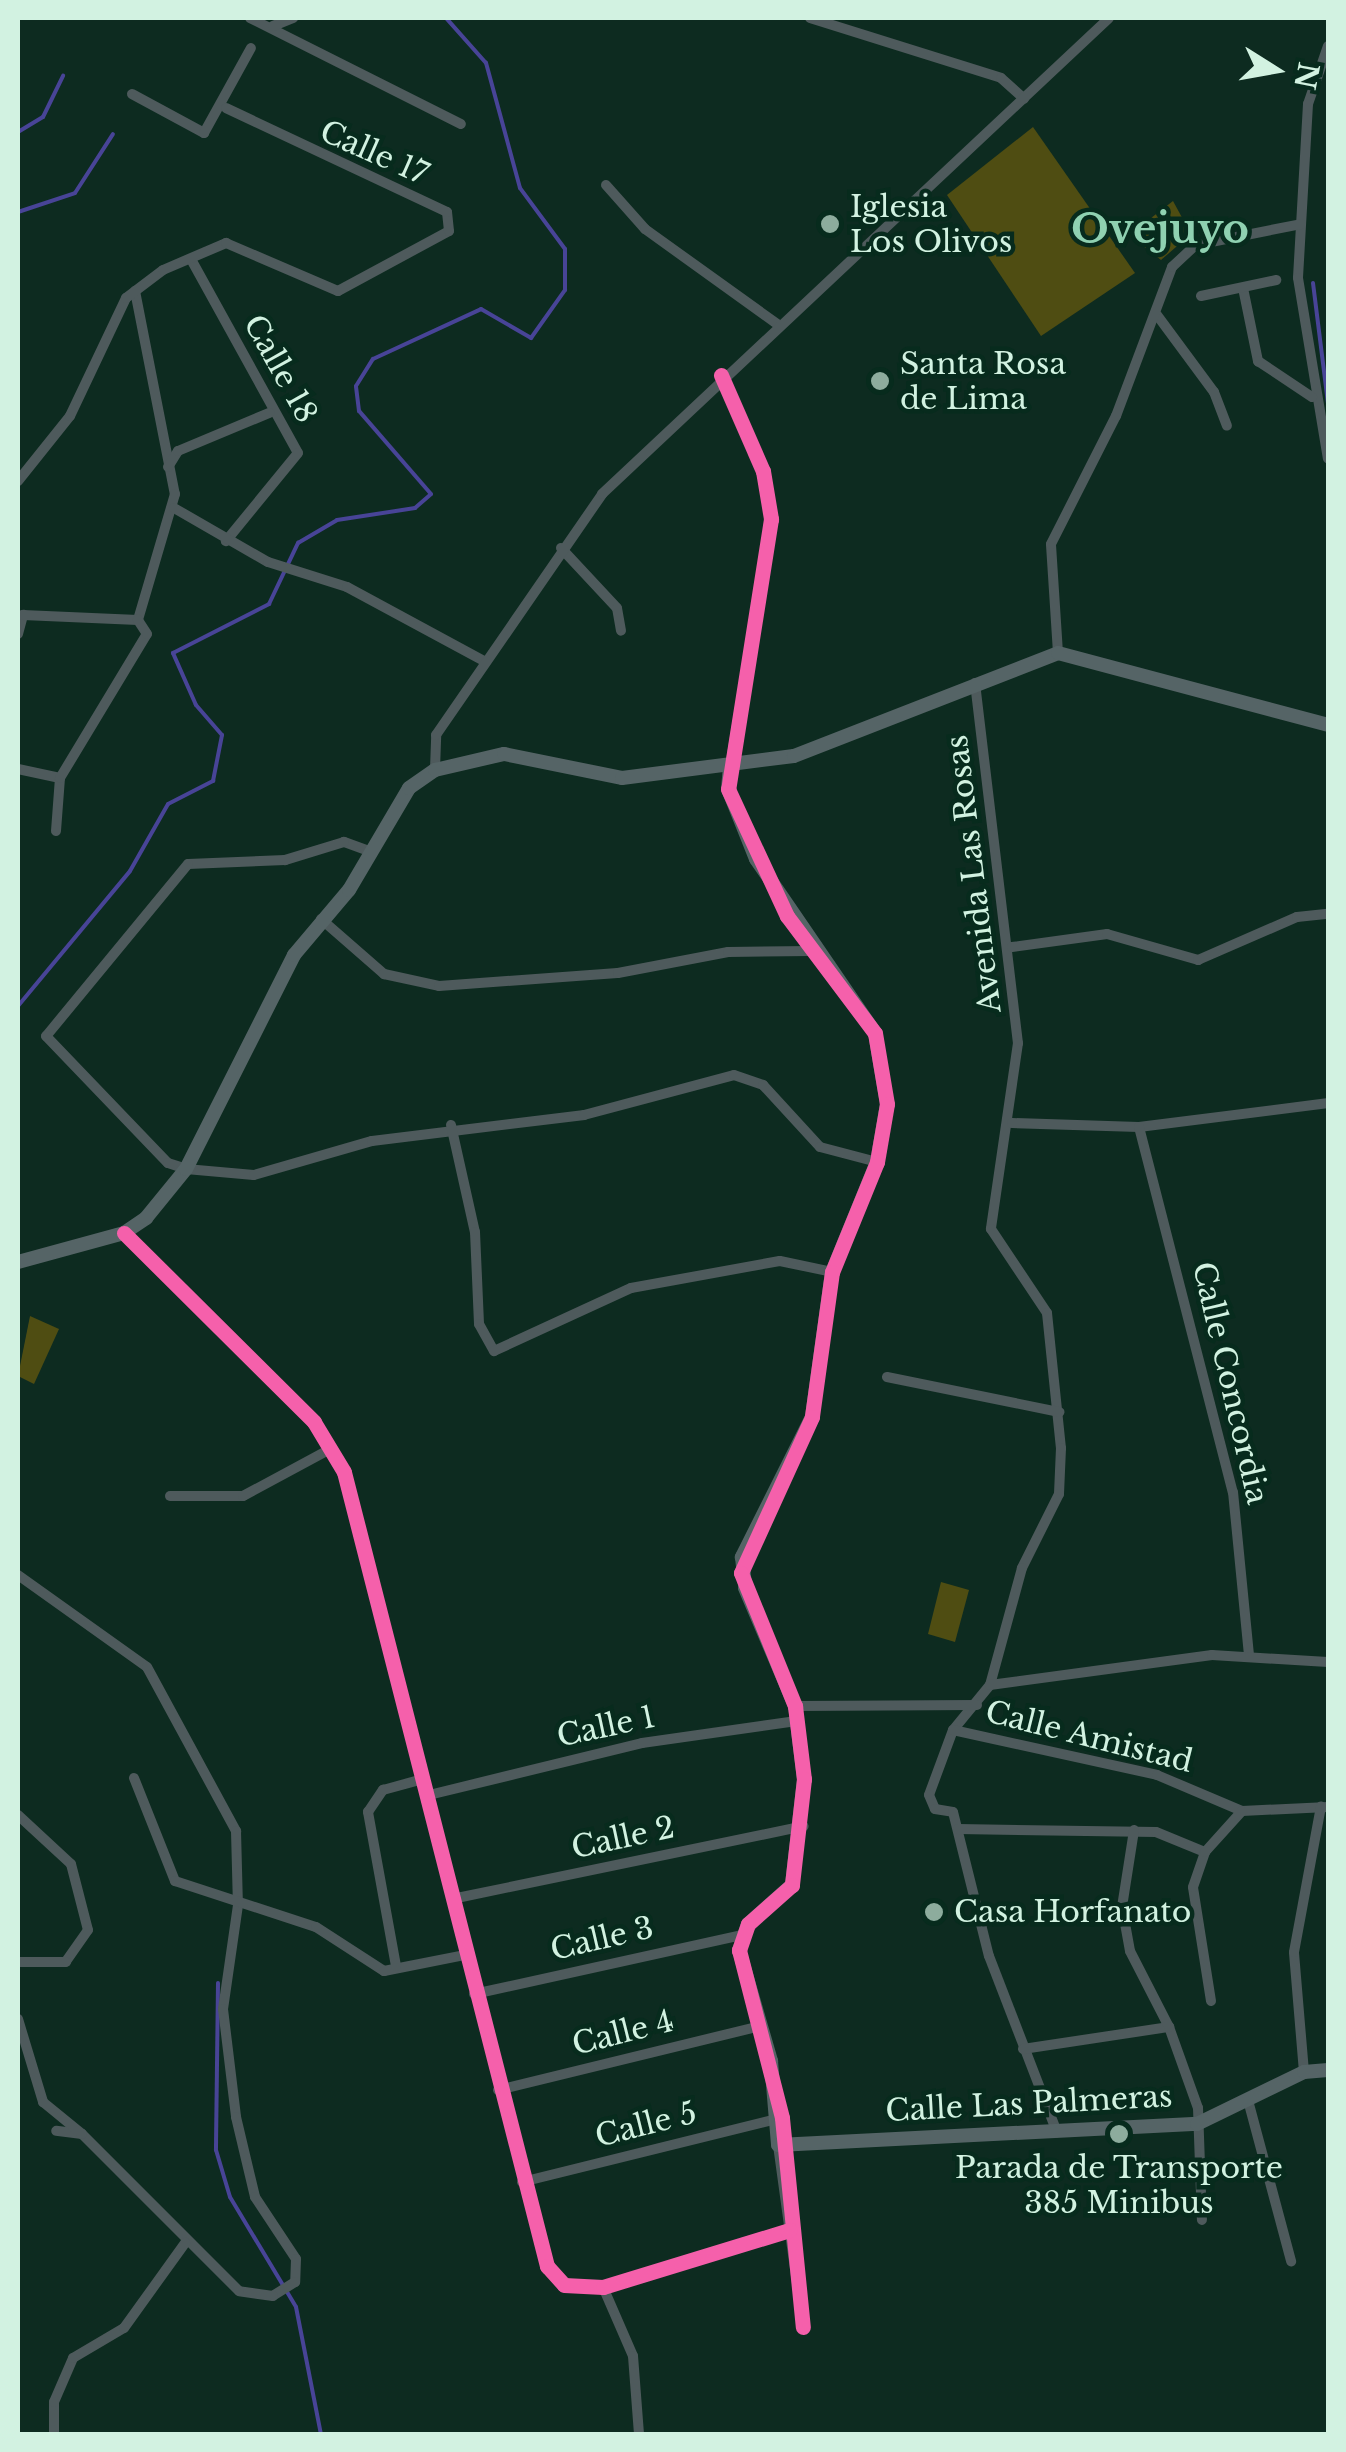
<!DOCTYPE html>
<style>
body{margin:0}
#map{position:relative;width:1346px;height:2452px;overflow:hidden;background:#0d2b20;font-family:"Libre Baskerville",serif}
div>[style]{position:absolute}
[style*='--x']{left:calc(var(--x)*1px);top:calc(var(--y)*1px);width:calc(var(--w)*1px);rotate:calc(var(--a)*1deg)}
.green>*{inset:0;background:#4f4d12}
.stream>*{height:4px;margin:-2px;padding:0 2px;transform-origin:2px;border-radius:2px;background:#484497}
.street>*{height:10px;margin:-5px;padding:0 5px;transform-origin:5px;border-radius:5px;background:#4e5a5c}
.secondary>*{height:14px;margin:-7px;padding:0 7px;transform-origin:7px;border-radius:7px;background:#556466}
.cycleway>*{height:15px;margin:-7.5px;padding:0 7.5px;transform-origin:7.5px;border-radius:7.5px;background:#f560ab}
.dots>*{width:28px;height:28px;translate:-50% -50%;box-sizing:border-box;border:5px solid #072b1d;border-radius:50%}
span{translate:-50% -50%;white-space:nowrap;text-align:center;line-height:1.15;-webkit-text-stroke:9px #072b1d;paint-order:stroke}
.street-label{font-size:30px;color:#d2f2e1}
.poi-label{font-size:30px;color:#d2f2e1}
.left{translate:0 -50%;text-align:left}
.district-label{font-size:40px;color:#8fd1b1;font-weight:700}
.frame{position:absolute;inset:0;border:20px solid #d2f2e1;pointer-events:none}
.north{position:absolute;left:1226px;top:20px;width:100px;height:100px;-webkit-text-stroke:8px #072b1d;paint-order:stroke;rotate:101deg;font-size:28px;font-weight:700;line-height:40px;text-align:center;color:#d2f2e1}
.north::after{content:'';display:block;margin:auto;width:35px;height:45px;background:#d2f2e1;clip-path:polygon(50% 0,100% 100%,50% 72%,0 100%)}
</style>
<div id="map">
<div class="green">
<i style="clip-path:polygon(1033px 127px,1135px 273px,1041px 336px,947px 195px)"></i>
<i style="clip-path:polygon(1173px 201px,1191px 234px,1161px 260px,1129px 235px)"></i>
<i style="clip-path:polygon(30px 1316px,59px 1329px,34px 1384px,18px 1376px)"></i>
<i style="clip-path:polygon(941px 1582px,969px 1590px,955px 1642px,928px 1634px)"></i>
</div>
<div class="stream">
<i style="--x:18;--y:132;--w:29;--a:-31"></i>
<i style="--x:43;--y:117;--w:46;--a:-64"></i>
<i style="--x:18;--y:212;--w:60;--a:-18.4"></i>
<i style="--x:75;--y:193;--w:70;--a:-57.2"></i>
<i style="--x:1313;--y:283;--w:122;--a:82.9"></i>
<i style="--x:18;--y:1006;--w:175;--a:-50.3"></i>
<i style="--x:130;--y:871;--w:77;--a:-60.4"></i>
<i style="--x:168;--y:804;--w:51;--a:-27.1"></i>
<i style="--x:213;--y:781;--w:47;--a:-78.9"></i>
<i style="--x:222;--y:735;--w:40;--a:-131"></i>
<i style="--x:196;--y:705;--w:57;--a:-113.9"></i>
<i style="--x:173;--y:653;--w:108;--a:-27"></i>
<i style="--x:269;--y:604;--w:68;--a:-64.6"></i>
<i style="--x:298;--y:543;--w:45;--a:-30.5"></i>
<i style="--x:337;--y:520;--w:79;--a:-8.7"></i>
<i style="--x:415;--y:508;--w:21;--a:-41"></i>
<i style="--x:431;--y:494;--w:110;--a:-130.9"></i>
<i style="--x:359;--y:411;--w:25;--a:-97"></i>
<i style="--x:356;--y:386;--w:32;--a:-58"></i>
<i style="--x:373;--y:359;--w:119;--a:-24.8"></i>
<i style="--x:481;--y:309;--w:58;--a:30.1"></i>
<i style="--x:531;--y:338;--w:59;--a:-54.7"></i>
<i style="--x:565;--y:290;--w:41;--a:-90"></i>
<i style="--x:565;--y:249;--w:76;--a:-126.4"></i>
<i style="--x:520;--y:188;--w:130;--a:-105.2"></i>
<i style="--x:486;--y:63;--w:60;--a:-131.6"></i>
<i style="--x:218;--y:1983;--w:167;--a:90.7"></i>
<i style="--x:216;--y:2150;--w:49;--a:73.4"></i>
<i style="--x:230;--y:2197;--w:128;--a:59"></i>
<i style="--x:296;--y:2307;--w:129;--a:78.9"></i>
</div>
<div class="street">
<i style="--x:250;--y:18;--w:236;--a:26.7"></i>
<i style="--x:810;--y:18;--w:200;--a:17.4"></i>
<i style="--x:1001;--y:78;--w:31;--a:42"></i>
<i style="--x:273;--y:26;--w:22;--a:-22"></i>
<i style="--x:1328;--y:46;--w:61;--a:109"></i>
<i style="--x:1308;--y:104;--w:174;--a:93.3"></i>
<i style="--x:1298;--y:278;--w:183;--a:80.6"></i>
<i style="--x:132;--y:94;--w:82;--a:28.4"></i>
<i style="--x:204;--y:133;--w:97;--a:-61.1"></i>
<i style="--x:606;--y:185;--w:59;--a:48.4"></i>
<i style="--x:645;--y:229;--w:163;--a:35.7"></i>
<i style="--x:192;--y:261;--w:219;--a:61.1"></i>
<i style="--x:298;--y:453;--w:114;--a:129.3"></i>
<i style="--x:1243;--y:288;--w:75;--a:78.4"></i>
<i style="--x:1258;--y:361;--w:65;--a:33.7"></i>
<i style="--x:135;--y:291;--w:207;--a:78.9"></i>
<i style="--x:175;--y:494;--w:131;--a:106.4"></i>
<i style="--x:1201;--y:296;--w:77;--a:-12"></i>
<i style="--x:1157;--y:315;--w:96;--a:53.5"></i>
<i style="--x:1214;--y:392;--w:36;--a:69"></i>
<i style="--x:721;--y:375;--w:105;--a:66.4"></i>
<i style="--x:763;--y:471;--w:49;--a:80.5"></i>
<i style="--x:771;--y:519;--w:250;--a:99.4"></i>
<i style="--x:168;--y:467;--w:19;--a:-58"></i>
<i style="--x:178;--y:451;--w:99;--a:-22.7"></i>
<i style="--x:18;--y:481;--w:83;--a:-51.3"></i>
<i style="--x:70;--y:416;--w:131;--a:-64.6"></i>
<i style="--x:126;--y:298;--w:46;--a:-37.1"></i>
<i style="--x:163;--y:270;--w:69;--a:-23.2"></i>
<i style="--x:226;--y:243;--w:122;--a:23.2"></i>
<i style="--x:338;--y:291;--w:126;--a:-28.4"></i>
<i style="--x:449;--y:231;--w:19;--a:-96"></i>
<i style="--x:447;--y:212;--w:244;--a:-154.8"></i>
<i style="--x:174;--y:508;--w:108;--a:29.9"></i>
<i style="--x:268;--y:562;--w:83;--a:17.6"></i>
<i style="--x:347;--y:587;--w:156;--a:28.4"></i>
<i style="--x:561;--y:548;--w:82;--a:47"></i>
<i style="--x:617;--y:608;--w:23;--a:80"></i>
<i style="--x:18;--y:634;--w:20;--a:-75"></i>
<i style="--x:23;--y:615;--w:115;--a:2.5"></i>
<i style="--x:1058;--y:653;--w:109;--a:-93.7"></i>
<i style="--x:1051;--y:544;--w:144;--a:-63.1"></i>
<i style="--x:1116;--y:416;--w:159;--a:-69.4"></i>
<i style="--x:1172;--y:267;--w:33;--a:-43"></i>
<i style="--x:1196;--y:245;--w:107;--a:-11.3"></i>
<i style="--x:975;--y:683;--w:363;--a:83.2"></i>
<i style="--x:1018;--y:1043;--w:188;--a:98.3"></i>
<i style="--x:991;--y:1229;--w:101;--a:56.3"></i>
<i style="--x:1047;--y:1313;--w:136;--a:84.1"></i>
<i style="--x:1061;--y:1448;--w:46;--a:92.5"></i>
<i style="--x:1059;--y:1494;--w:83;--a:116.6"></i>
<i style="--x:1022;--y:1568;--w:121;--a:105.3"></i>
<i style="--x:990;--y:1685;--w:58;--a:129.4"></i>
<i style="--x:953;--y:1730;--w:69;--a:110.3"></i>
<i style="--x:929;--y:1795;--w:15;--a:67"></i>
<i style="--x:935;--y:1809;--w:18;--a:9"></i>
<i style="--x:953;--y:1812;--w:148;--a:76"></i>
<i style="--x:989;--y:1956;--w:189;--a:68.9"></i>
<i style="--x:18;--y:769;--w:43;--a:12.1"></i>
<i style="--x:435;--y:770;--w:35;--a:-88"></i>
<i style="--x:436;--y:735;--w:293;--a:-55.4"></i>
<i style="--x:602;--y:494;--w:695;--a:-43.19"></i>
<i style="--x:56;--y:831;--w:53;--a:-85.7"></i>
<i style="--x:60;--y:778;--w:168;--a:-58.9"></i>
<i style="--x:147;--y:634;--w:17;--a:-123"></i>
<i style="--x:369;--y:851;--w:27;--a:-160"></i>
<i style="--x:344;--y:842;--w:62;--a:163"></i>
<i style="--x:285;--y:860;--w:97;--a:177.6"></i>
<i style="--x:188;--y:864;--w:223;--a:129.5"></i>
<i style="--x:46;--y:1036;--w:176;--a:46.2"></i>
<i style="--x:168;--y:1163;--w:19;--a:18"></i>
<i style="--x:186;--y:1169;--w:68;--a:5"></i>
<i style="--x:254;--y:1175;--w:123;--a:-16.1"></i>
<i style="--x:372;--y:1141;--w:214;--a:-7"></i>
<i style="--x:584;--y:1115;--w:155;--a:-14.9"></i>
<i style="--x:734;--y:1075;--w:31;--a:19"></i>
<i style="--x:763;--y:1085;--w:84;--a:47.4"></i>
<i style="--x:820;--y:1147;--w:59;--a:14.7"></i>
<i style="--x:321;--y:919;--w:84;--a:41.1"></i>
<i style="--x:384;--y:974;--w:56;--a:12.3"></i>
<i style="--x:439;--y:986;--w:179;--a:-4.2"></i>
<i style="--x:618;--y:973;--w:112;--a:-10.8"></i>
<i style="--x:728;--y:952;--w:83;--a:-0.7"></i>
<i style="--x:1012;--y:947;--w:96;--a:-7.8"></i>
<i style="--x:1107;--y:934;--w:95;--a:15.9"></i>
<i style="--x:1198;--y:960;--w:108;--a:-23.5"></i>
<i style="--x:1297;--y:917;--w:31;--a:-6"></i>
<i style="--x:1012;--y:1123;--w:127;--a:1.8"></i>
<i style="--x:1139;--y:1127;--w:191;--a:-7.2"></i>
<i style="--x:451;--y:1125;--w:110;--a:77.4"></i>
<i style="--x:475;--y:1232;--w:92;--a:87.5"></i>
<i style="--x:479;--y:1324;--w:31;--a:61"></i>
<i style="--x:494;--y:1351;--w:151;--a:-24.7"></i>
<i style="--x:631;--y:1288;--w:151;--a:-10.3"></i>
<i style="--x:780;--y:1261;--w:53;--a:11.9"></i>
<i style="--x:1139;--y:1127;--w:377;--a:75.6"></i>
<i style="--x:1233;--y:1492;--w:164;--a:84.4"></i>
<i style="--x:124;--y:1233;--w:268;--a:44.8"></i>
<i style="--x:314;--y:1422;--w:58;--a:59"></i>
<i style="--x:344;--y:1472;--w:820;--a:75.66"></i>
<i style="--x:547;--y:2266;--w:25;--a:48"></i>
<i style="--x:564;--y:2285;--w:39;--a:3"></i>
<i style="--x:603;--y:2287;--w:195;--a:-17"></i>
<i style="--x:887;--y:1377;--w:176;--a:11.5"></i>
<i style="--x:170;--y:1496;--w:73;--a:0"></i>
<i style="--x:243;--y:1496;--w:101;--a:-28.3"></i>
<i style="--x:18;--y:1575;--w:158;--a:35.5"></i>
<i style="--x:147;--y:1667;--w:187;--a:61.5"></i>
<i style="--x:236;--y:1831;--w:74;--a:88.5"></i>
<i style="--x:238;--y:1905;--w:105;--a:98.2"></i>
<i style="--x:223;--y:2009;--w:109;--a:83.1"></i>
<i style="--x:236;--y:2117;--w:82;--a:76.6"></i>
<i style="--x:255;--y:2197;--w:74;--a:56.5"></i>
<i style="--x:296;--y:2259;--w:23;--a:92"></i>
<i style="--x:295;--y:2282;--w:26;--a:148"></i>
<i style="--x:273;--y:2296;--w:34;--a:-172"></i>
<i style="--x:239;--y:2291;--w:222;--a:-135"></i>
<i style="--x:82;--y:2134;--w:26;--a:-173"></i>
<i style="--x:990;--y:1685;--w:224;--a:-7.7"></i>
<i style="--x:1212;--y:1655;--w:116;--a:3.5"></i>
<i style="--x:795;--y:1706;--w:182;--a:-0.3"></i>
<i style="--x:953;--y:1730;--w:209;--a:12.4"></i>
<i style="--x:1157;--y:1775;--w:92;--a:23"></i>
<i style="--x:1242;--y:1811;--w:86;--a:-2.7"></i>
<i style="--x:134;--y:1778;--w:111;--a:68.3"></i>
<i style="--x:175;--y:1881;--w:148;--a:18.1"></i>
<i style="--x:316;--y:1927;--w:81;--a:32.9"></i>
<i style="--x:384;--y:1971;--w:83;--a:-11.2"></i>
<i style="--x:429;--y:1795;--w:219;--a:-13.7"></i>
<i style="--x:642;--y:1743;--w:156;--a:-8.1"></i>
<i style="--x:18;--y:1815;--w:72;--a:42.8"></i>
<i style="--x:71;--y:1864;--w:68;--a:75.6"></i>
<i style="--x:88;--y:1930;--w:39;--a:125"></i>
<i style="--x:66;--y:1962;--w:48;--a:180"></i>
<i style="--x:958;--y:1829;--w:198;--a:0.9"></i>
<i style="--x:1156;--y:1832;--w:53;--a:22.2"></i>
<i style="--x:452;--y:1899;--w:359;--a:-11.7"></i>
<i style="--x:396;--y:1966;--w:157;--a:-100.3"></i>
<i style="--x:368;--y:1812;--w:27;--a:-56"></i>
<i style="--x:383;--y:1790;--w:41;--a:-15.4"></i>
<i style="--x:474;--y:1994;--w:275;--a:-12.4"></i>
<i style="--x:1211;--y:2001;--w:115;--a:-99"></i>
<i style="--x:1193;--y:1887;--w:37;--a:-71"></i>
<i style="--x:1205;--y:1852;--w:55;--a:-47.9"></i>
<i style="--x:18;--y:2019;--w:87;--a:73.2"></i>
<i style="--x:43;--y:2102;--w:50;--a:39.4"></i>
<i style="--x:1169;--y:2027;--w:86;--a:70.3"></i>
<i style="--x:1198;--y:2108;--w:112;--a:88"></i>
<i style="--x:1023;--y:2049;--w:148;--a:-8.6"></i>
<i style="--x:1169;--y:2027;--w:85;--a:-117.2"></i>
<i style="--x:1130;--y:1951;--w:45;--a:-100.3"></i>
<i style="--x:1122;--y:1907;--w:78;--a:-81.1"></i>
<i style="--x:1304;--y:2072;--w:120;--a:-94.8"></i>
<i style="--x:1294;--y:1952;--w:148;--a:-79.5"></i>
<i style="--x:498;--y:2090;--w:270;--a:-13.7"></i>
<i style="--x:1249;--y:2104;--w:163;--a:75"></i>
<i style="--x:778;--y:2145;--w:184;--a:82.2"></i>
<i style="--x:522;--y:2182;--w:267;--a:-13.9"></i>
<i style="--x:603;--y:2287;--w:75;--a:66.5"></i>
<i style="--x:633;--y:2356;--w:78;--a:85.6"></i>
<i style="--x:54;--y:2434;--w:32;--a:-90"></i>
<i style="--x:54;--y:2402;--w:48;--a:-66.6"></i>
<i style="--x:73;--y:2358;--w:59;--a:-30.5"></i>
<i style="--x:124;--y:2328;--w:105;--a:-54.3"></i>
</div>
<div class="secondary">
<i style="--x:730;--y:766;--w:23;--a:95"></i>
<i style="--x:728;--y:789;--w:75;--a:68.2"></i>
<i style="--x:756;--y:859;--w:211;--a:55.6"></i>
<i style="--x:875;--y:1033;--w:72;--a:80.4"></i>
<i style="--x:887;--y:1104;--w:59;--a:99.8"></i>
<i style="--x:877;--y:1162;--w:119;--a:112.2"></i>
<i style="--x:832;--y:1272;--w:146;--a:97.9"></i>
<i style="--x:812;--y:1417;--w:157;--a:116.6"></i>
<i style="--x:742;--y:1557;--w:31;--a:84"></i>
<i style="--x:745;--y:1588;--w:128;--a:67"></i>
<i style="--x:795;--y:1706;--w:74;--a:83"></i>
<i style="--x:804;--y:1779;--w:107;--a:96.5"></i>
<i style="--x:792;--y:1885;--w:59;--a:138.4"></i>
<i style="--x:748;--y:1924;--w:28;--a:109"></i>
<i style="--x:739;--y:1950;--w:116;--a:73.9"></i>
<i style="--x:771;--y:2061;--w:84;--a:85.2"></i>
<i style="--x:778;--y:2145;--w:420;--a:-2.9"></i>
<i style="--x:1197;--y:2124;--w:119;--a:-25.9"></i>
<i style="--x:1304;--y:2072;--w:24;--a:-5"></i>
<i style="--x:18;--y:1262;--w:110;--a:-15.3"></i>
<i style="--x:124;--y:1233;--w:27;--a:-34"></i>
<i style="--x:146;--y:1218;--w:63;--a:-50.8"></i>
<i style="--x:186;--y:1169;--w:240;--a:-63.2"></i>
<i style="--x:294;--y:955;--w:85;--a:-49.8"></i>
<i style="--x:349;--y:890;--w:118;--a:-59.5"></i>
<i style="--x:409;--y:788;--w:32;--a:-35"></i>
<i style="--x:435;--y:770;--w:71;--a:-13.1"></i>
<i style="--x:504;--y:754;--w:120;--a:11.5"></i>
<i style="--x:622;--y:778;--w:173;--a:-7.3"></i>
<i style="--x:794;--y:756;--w:283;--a:-21.3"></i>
<i style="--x:1058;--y:653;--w:279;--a:14.9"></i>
</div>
<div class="cycleway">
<i style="--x:721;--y:375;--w:105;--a:66.4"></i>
<i style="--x:763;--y:471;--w:49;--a:80.5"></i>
<i style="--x:771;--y:519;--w:273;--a:99"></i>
<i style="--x:728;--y:789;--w:140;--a:65.1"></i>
<i style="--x:787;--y:916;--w:146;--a:53.1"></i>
<i style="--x:875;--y:1033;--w:72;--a:80.4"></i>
<i style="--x:887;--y:1104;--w:59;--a:99.8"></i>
<i style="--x:877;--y:1162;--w:119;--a:112.2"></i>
<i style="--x:832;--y:1272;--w:146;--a:97.9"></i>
<i style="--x:812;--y:1417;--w:171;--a:114.5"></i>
<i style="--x:741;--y:1573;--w:144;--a:67.9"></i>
<i style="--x:795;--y:1706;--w:74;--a:83"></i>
<i style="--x:804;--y:1779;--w:107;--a:96.5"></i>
<i style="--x:792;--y:1885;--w:59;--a:138.4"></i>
<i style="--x:748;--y:1924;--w:28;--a:109"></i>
<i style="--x:739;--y:1950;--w:173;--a:75.6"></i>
<i style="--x:782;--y:2118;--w:210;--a:84.3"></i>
<i style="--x:124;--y:1233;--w:268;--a:44.8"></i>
<i style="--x:314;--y:1422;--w:58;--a:59"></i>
<i style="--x:344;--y:1472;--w:820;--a:75.66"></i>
<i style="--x:547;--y:2266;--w:25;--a:48"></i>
<i style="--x:564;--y:2285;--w:39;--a:3"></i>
<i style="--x:603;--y:2287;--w:195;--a:-17"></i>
</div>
<div class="dots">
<i style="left:830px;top:224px;background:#8dac9d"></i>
<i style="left:880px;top:381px;background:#8dac9d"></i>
<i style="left:934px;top:1912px;background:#8dac9d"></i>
<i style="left:1119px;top:2134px;background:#8dac9d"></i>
</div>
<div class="street-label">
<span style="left:374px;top:153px;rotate:24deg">Calle 17</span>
<span style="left:280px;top:369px;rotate:61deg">Calle 18</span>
<span style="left:974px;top:874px;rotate:-97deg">Avenida Las Rosas</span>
<span style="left:1230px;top:1383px;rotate:77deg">Calle Concordia</span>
<span style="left:606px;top:1727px;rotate:-12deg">Calle 1</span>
<span style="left:1089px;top:1737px;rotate:14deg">Calle Amistad</span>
<span style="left:623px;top:1838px;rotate:-12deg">Calle 2</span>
<span style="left:602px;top:1939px;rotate:-13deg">Calle 3</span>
<span style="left:623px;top:2033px;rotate:-14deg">Calle 4</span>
<span style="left:1029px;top:2104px;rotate:-3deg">Calle Las Palmeras</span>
<span style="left:646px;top:2125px;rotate:-14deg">Calle 5</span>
</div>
<div class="poi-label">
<span class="left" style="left:850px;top:224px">Iglesia<br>Los Olivos</span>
<span class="left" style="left:900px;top:381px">Santa Rosa<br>de Lima</span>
<span class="left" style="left:954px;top:1912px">Casa Horfanato</span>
<span style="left:1119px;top:2185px">Parada de Transporte<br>385 Minibus</span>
</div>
<div class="district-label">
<span style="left:1160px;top:229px">Ovejuyo</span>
</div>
<div class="frame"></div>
<div class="north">N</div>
</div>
